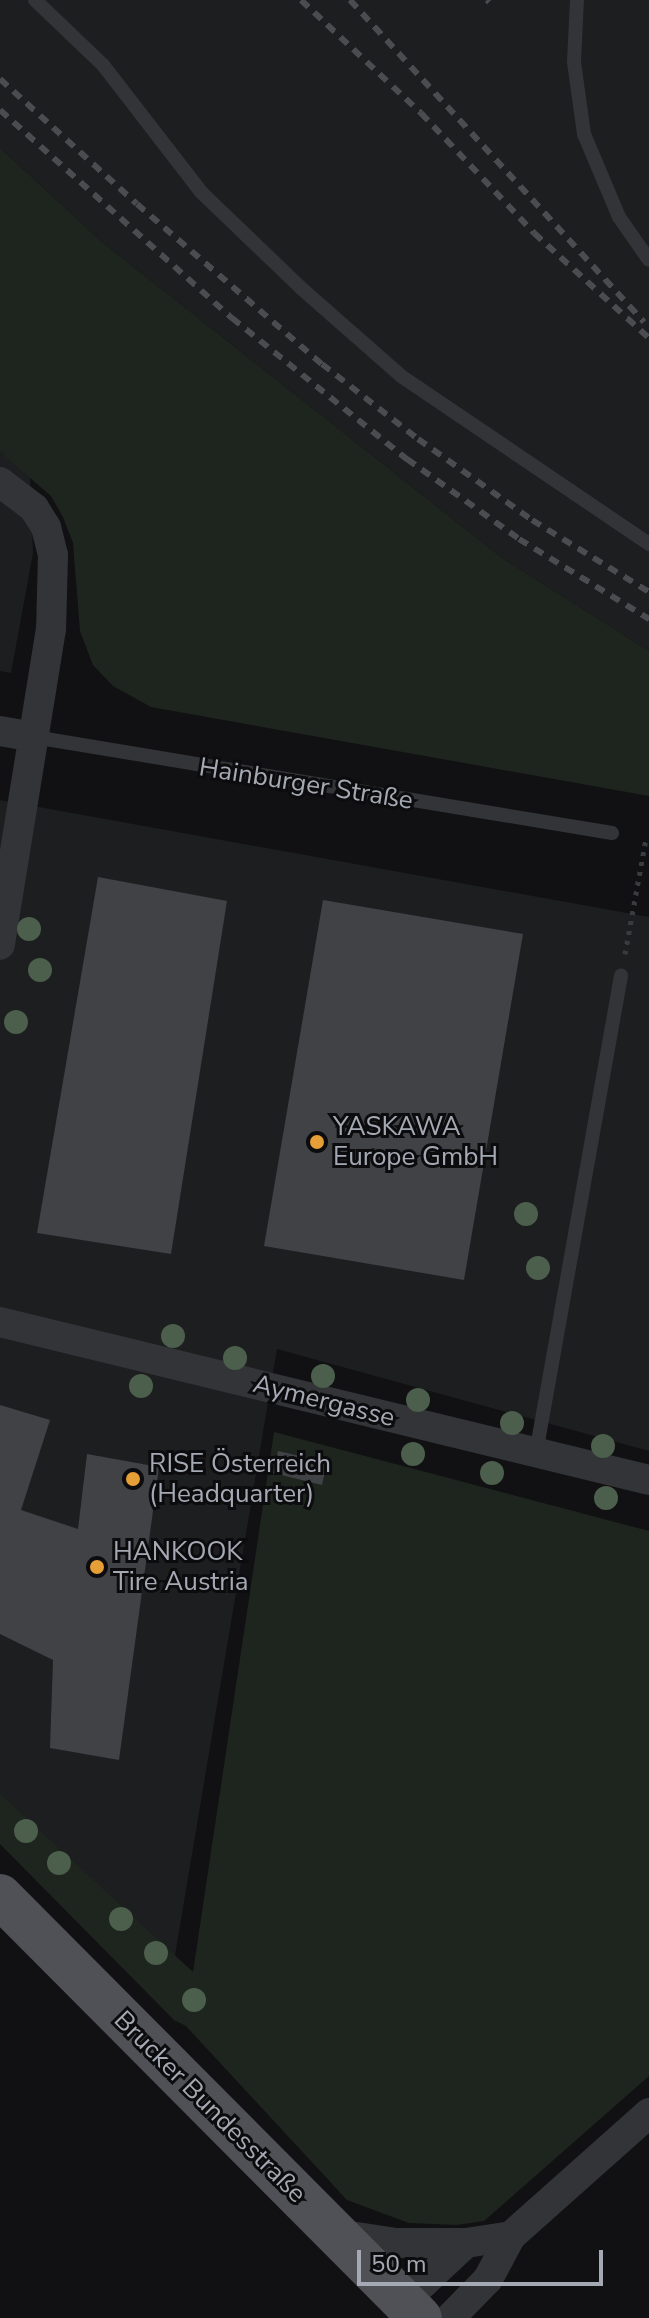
<!DOCTYPE html>
<meta charset="utf-8">
<style>
body{margin:0}
#map{position:relative;width:649px;height:2318px;overflow:hidden;background:#111113;font-family:"Nunito Sans",sans-serif}
div>[style]{position:absolute}
[style*='--x']{left:calc(var(--x)*1px);top:calc(var(--y)*1px);width:calc(var(--w)*1px);rotate:calc(var(--a)*1deg)}
.built>*{inset:0;background:#1d1e20}
.green>*{inset:0;background:#1e251e}
.building>*{inset:0;background:#404246}
.path>*{height:5px;margin-top:-2.5px;transform-origin:0;background:repeating-linear-gradient(90deg,#393b3e 0 4px,transparent 0 10px)}
.service>*{height:14px;margin:-7px;padding:0 7px;transform-origin:7px;border-radius:7px;background:#333437}
.minor>*{height:30px;margin:-15px;padding:0 15px;transform-origin:15px;border-radius:15px;background:#333437}
.primary>*{height:44px;margin:-22px;padding:0 22px;transform-origin:22px;border-radius:22px;background:#4f5156}
.rail>*{height:6px;margin-top:-3px;transform-origin:0;background:repeating-linear-gradient(90deg,#4a4c50 0 10px,transparent 0 18px)}
.trees>*{width:24px;height:24px;margin:-12px;border-radius:50%;background:#4c5e4c}
.dots>*{width:22px;height:22px;translate:-50% -50%;box-sizing:border-box;border:4px solid #0c0c0e;border-radius:50%}
span{translate:-50% -50%;white-space:nowrap;text-align:center;line-height:1.15;-webkit-text-stroke:6px #0c0c0e;paint-order:stroke}
.street-label{font-size:26px;color:#a4a9b3}
.poi-label{font-size:26px;color:#a4a9b3}
.left{translate:0 -50%;text-align:left}
.scale{position:absolute;left:357px;top:2250px;width:246px;height:36px;box-sizing:border-box;border:4px solid #a4a9b3;border-top:0;padding-left:10px;font-size:24px;line-height:28px;white-space:nowrap;color:#a4a9b3;-webkit-text-stroke:6px #0c0c0e;paint-order:stroke}
</style>
<div id="map">
<div class="built">
<i style="clip-path:polygon(0 0,649px 0,649px 651px,502px 558px,102px 242px,0 148px)"></i>
<i style="clip-path:polygon(0 452px,30px 476px,33px 553px,11px 673px,0 671px)"></i>
<i style="clip-path:polygon(0 800px,649px 917px,649px 1451px,277px 1349px,172px 1973px,0 1814px)"></i>
</div>
<div class="green">
<i style="clip-path:polygon(0 148px,102px 242px,502px 558px,649px 651px,649px 796px,151px 707px,113px 686px,93px 665px,80px 631px,73px 543px,63px 517px,51px 496px,0 452px)"></i>
<i style="clip-path:polygon(274px 1432px,649px 1531px,649px 2076px,484px 2221px,457px 2225px,409px 2223px,347px 2200px,186px 2026px,174px 2020px,0 1844px,0 1794px,193px 1972px)"></i>
</div>
<div class="building">
<i style="clip-path:polygon(98px 877px,227px 901px,171px 1254px,37px 1233px)"></i>
<i style="clip-path:polygon(323px 900px,523px 934px,464px 1280px,264px 1246px)"></i>
<i style="clip-path:polygon(0 1405px,50px 1420px,21px 1510px,78px 1529px,87px 1454px,159px 1467px,119px 1760px,50px 1748px,53px 1660px,0 1634px)"></i>
<i style="clip-path:polygon(278px 1451px,327px 1462px,322px 1485px,273px 1473px)"></i>
</div>
<div class="path">
<i style="--x:625;--y:954;--w:117;--a:-79.7"></i>
</div>
<div class="service">
<i style="--x:35;--y:0;--w:94;--a:43.7"></i>
<i style="--x:103;--y:65;--w:160;--a:52.3"></i>
<i style="--x:201;--y:192;--w:139;--a:43.8"></i>
<i style="--x:301;--y:288;--w:133;--a:41.3"></i>
<i style="--x:401;--y:376;--w:300;--a:34.1"></i>
<i style="--x:577;--y:0;--w:62;--a:92.8"></i>
<i style="--x:574;--y:62;--w:73;--a:82.1"></i>
<i style="--x:584;--y:134;--w:90;--a:67.1"></i>
<i style="--x:619;--y:217;--w:52;--a:55.1"></i>
<i style="--x:34;--y:737;--w:586;--a:9.43"></i>
<i style="--x:536;--y:1453;--w:485;--a:-79.9"></i>
</div>
<div class="minor">
<i style="--x:0;--y:482;--w:43;--a:37.4"></i>
<i style="--x:34;--y:508;--w:22;--a:58"></i>
<i style="--x:46;--y:527;--w:29;--a:76"></i>
<i style="--x:53;--y:555;--w:74;--a:91.5"></i>
<i style="--x:51;--y:629;--w:320;--a:99.2"></i>
<i style="--x:0;--y:731;--w:35;--a:10"></i>
<i style="--x:0;--y:1322;--w:668;--a:13.68"></i>
<i style="--x:337;--y:2234;--w:60;--a:8.7"></i>
<i style="--x:396;--y:2243;--w:70;--a:0"></i>
<i style="--x:466;--y:2243;--w:46;--a:-8.8"></i>
<i style="--x:404;--y:2301;--w:85;--a:-43.1"></i>
<i style="--x:450;--y:2318;--w:54;--a:-45.7"></i>
<i style="--x:488;--y:2279;--w:49;--a:-61.9"></i>
<i style="--x:511;--y:2236;--w:185;--a:-41.7"></i>
</div>
<div class="primary">
<i style="--x:0;--y:1896;--w:595;--a:45.14"></i>
</div>
<div class="rail">
<i style="--x:301;--y:0;--w:165;--a:43.3"></i>
<i style="--x:421;--y:113;--w:165;--a:46.7"></i>
<i style="--x:534;--y:233;--w:156;--a:42.4"></i>
<i style="--x:350;--y:0;--w:436;--a:47.6"></i>
<i style="--x:487;--y:0;--w:3;--a:45"></i>
<i style="--x:0;--y:79;--w:185;--a:42.4"></i>
<i style="--x:137;--y:204;--w:245;--a:40.9"></i>
<i style="--x:322;--y:364;--w:122;--a:38"></i>
<i style="--x:418;--y:439;--w:140;--a:35.4"></i>
<i style="--x:532;--y:520;--w:137;--a:31.6"></i>
<i style="--x:0;--y:110;--w:312;--a:41.9"></i>
<i style="--x:232;--y:318;--w:225;--a:38.9"></i>
<i style="--x:407;--y:459;--w:138;--a:35.5"></i>
<i style="--x:519;--y:539;--w:153;--a:31.6"></i>
</div>
<div class="trees">
<i style="left:29px;top:929px"></i>
<i style="left:40px;top:970px"></i>
<i style="left:16px;top:1022px"></i>
<i style="left:526px;top:1214px"></i>
<i style="left:538px;top:1268px"></i>
<i style="left:173px;top:1336px"></i>
<i style="left:235px;top:1358px"></i>
<i style="left:323px;top:1376px"></i>
<i style="left:141px;top:1386px"></i>
<i style="left:418px;top:1400px"></i>
<i style="left:512px;top:1423px"></i>
<i style="left:603px;top:1446px"></i>
<i style="left:413px;top:1454px"></i>
<i style="left:492px;top:1473px"></i>
<i style="left:606px;top:1498px"></i>
<i style="left:26px;top:1831px"></i>
<i style="left:59px;top:1863px"></i>
<i style="left:121px;top:1919px"></i>
<i style="left:156px;top:1953px"></i>
<i style="left:194px;top:2000px"></i>
</div>
<div class="dots">
<i style="left:317px;top:1142px;background:#e69e36"></i>
<i style="left:133px;top:1479px;background:#e69e36"></i>
<i style="left:97px;top:1567px;background:#e69e36"></i>
</div>
<div class="street-label">
<span style="left:306px;top:784px;rotate:9deg">Hainburger Straße</span>
<span style="left:324px;top:1401px;rotate:14deg">Aymergasse</span>
<span style="left:210px;top:2107px;rotate:45deg">Brucker Bundesstraße</span>
</div>
<div class="poi-label">
<span class="left" style="left:333px;top:1142px">YASKAWA<br>Europe GmbH</span>
<span class="left" style="left:149px;top:1479px">RISE Österreich<br>(Headquarter)</span>
<span class="left" style="left:113px;top:1567px">HANKOOK<br>Tire Austria</span>
</div>
<div class="scale">50 m</div>
</div>
